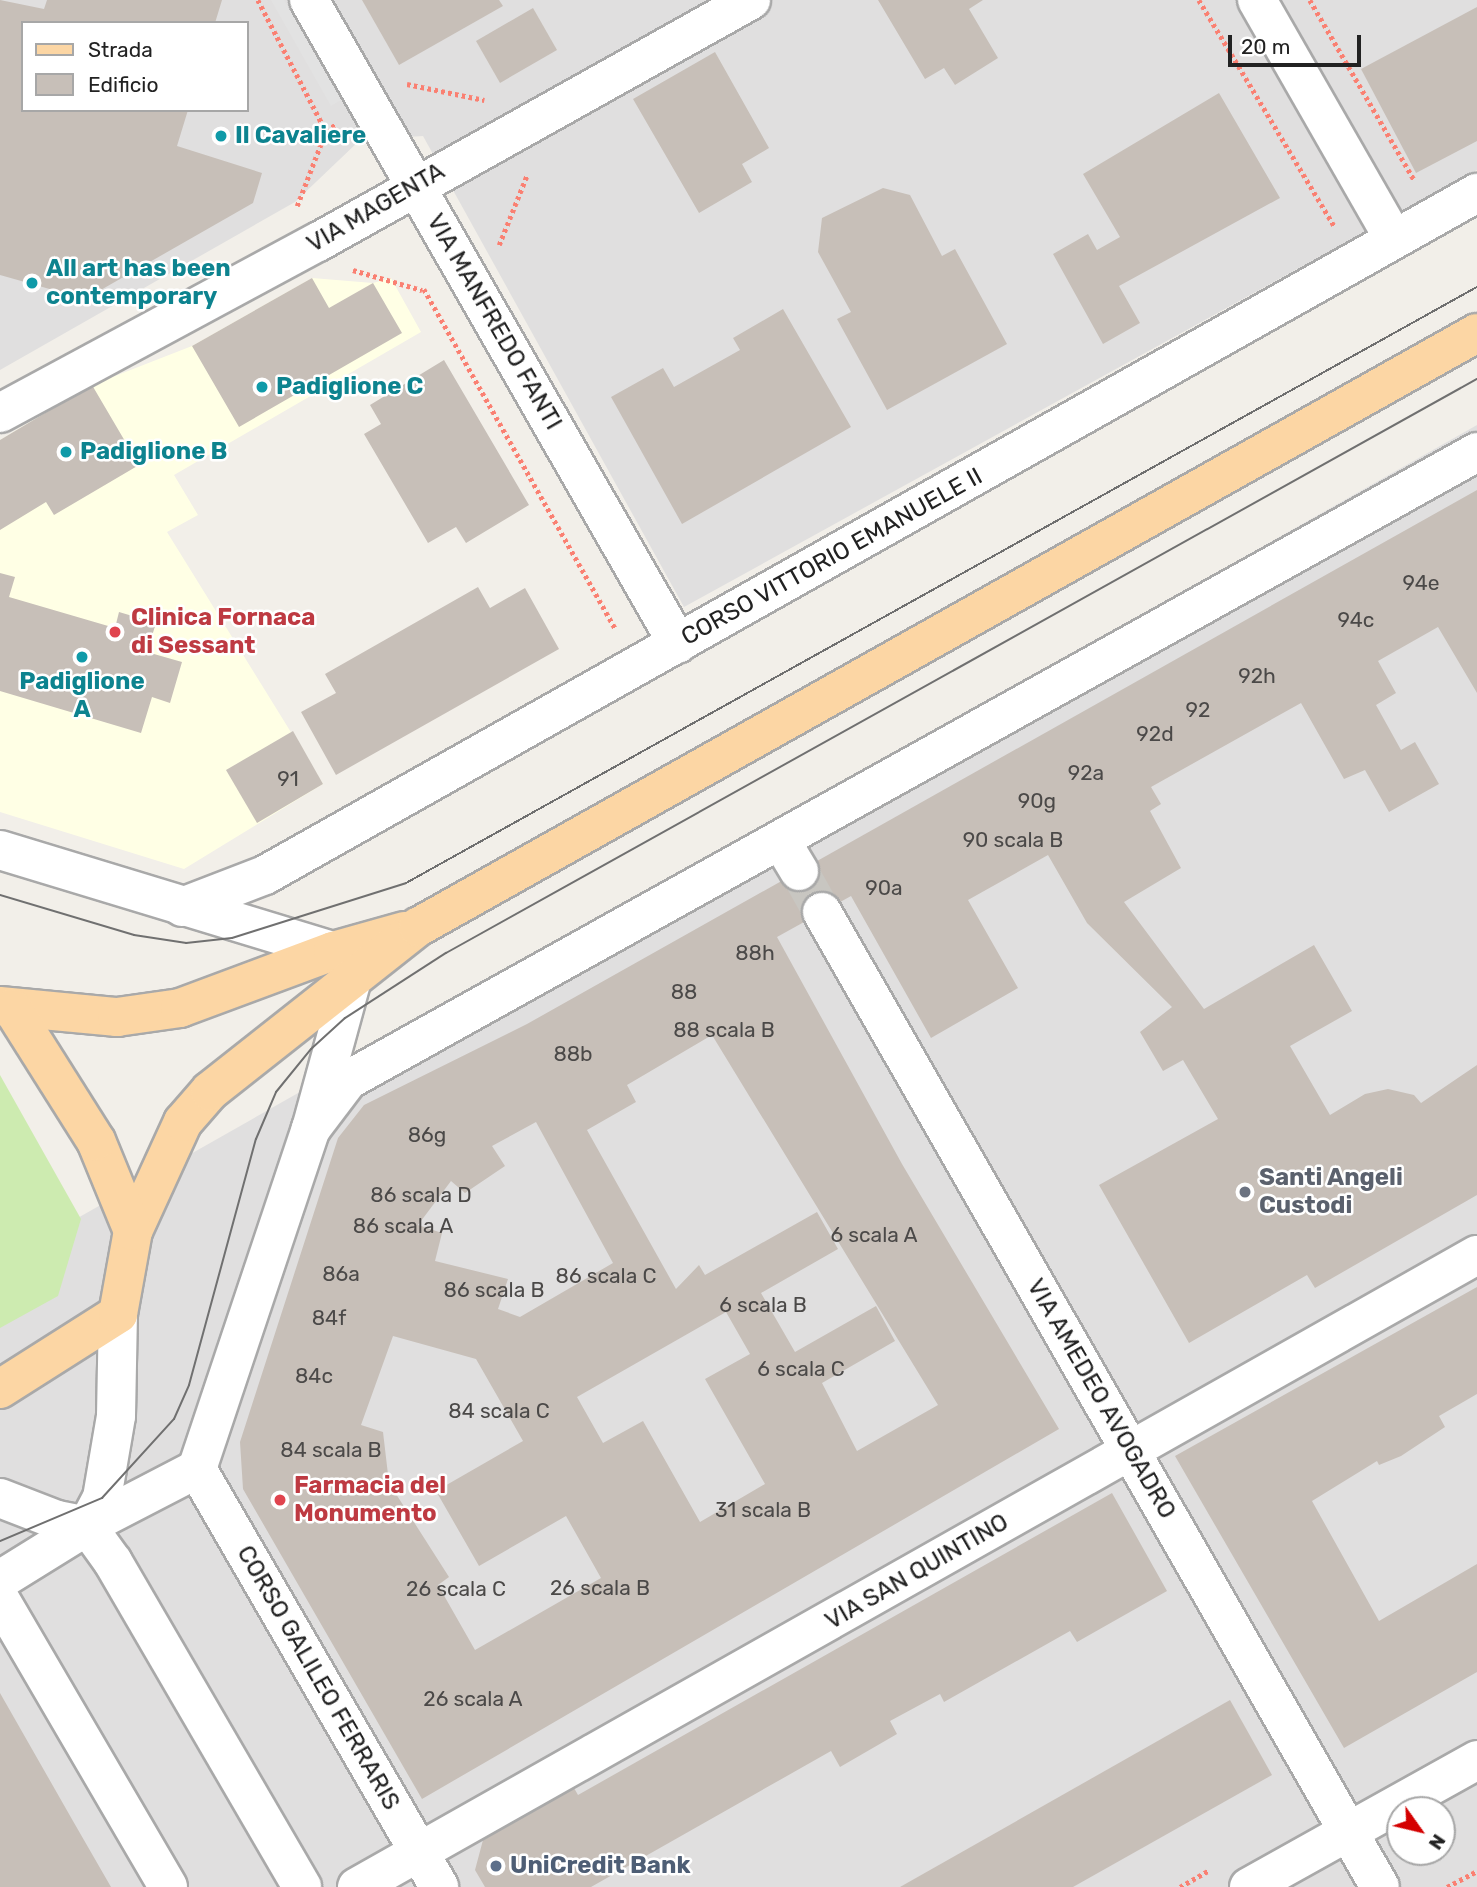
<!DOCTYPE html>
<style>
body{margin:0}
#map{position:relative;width:1477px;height:1887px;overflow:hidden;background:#f2efe9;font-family:Rubik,sans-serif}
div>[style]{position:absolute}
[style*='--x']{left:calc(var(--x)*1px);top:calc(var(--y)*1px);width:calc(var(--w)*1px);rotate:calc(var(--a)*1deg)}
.residential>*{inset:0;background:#e0dfdf}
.education>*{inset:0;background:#ffffe5}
.grass>*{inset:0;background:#cdebb0}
.parking>*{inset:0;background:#e2e2e2}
.building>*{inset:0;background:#c7bfb8}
.minor-tunnel>*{height:38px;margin-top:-19px;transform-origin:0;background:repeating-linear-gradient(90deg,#c8c6c1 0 38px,transparent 0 57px)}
.path>*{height:4.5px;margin-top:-2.25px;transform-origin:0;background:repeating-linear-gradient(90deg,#fa8072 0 3.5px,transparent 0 7px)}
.roads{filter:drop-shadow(2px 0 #a9a9a9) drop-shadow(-2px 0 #a9a9a9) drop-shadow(0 2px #a9a9a9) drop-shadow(0 -2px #a9a9a9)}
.minor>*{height:38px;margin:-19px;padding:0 19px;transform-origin:19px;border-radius:19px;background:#fff}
.major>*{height:38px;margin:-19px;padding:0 19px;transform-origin:19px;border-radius:19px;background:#fcd6a4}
.tram>*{height:2px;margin:-1px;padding:0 1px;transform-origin:1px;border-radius:1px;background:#707070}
.dots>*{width:19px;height:19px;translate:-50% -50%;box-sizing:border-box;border:4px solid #fff;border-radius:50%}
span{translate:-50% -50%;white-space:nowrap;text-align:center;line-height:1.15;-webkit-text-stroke:5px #fff;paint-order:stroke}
.number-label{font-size:21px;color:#4b4948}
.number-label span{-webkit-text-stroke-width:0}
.culture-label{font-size:24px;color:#0d838f;font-weight:700}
.left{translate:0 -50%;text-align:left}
.street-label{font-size:24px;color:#222}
.health-label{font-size:24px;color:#be3a42;font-weight:700}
.worship-label{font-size:24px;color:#5b616d;font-weight:700}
.service-label{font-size:24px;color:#4e5e75;font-weight:700}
.legend{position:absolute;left:21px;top:21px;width:228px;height:91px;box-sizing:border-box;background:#fff;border:2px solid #a7a7a7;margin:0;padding:9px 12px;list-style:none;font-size:21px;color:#222}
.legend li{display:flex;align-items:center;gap:14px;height:35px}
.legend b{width:35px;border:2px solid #a7a7a7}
.north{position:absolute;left:1386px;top:1796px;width:70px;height:70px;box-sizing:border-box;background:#fff;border:2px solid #a7a7a7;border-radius:50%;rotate:124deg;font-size:19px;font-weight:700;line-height:28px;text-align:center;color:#222}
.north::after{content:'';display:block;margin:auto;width:24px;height:32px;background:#d40000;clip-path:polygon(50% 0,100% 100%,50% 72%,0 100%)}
.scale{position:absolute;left:1228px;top:35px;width:133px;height:32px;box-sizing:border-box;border:4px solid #222;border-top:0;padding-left:9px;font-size:21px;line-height:24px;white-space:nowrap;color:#222;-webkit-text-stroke:5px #fff;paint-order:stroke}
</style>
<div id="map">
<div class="residential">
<i style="clip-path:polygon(evenodd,0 0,1477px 0,1477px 170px,684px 607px,423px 136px,360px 140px,295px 202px,0 370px,0 0,23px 23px,247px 23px,247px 110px,23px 110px,23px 23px)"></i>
<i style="clip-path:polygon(evenodd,1477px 425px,1477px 1887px,0 1887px,0 1262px,1477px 425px,1400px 1810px,1442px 1810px,1442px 1852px,1400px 1852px,1400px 1810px)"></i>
</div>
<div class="education">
<i style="clip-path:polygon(312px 278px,373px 283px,391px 278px,421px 332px,174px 475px,198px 515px,167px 532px,323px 784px,184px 869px,0 812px,0 440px,92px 385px,192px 346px)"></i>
</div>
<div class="grass">
<i style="clip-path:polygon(0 1075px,81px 1219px,58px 1296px,0 1328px)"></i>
</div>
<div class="parking">
<i style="clip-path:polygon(271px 0,284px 0,341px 100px,331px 106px)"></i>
</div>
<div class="building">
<i style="clip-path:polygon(0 0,44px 9px,47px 0,222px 0,215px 23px,23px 23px,23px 110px,188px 110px,177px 146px,262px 173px,253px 203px,85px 299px,0 275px)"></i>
<i style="clip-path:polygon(362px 0,499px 0,503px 6px,399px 65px)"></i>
<i style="clip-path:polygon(878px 0,983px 0,969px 9px,998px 58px,955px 85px,944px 68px,925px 79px)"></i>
<i style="clip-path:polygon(1477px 7px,1477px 141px,1416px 173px,1361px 69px)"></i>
<i style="clip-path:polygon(533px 8px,557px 50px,500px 83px,476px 41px)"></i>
<i style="clip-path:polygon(715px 52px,769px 148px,742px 164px,752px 182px,699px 213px,633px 99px)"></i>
<i style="clip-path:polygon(1219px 93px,1280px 198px,1119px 286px,1140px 323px,1103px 344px,1053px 254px,1088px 234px,1097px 250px,1120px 237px,1083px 174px)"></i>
<i style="clip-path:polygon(883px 188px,910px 195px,942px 256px,955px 249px,1007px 344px,887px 410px,837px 319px,851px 312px,818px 252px,822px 218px)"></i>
<i style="clip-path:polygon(312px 278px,329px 308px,373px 283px,402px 333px,239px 427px,192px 346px)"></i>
<i style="clip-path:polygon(783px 309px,851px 427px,682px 524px,611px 397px,663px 368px,674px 387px,740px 350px,733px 338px)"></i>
<i style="clip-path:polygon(444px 360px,529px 505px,466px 543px,456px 527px,428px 543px,364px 434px,381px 424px,370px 405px)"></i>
<i style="clip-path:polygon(92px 385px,139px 465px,54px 515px,46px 502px,0 530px,0 440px)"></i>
<i style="clip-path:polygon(evenodd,1477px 490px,1477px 693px,1438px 627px,1378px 661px,1396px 693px,1376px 705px,1401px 750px,1415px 742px,1439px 784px,1389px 812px,1365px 770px,1344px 779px,1301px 703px,1151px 787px,1161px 804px,1150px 811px,1181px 868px,1124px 902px,1204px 1009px,1314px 945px,1352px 1011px,1290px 1046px,1330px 1115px,1365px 1094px,1388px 1089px,1414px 1095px,1421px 1103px,1477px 1065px,1477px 1195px,1315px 1288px,1307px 1275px,1189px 1343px,1099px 1185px,1218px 1119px,1183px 1060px,1163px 1071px,1140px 1032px,1172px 1007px,1087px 923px,1048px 855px,968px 900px,1018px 988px,931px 1038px,851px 896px,777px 937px,902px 1164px,1059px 1429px,422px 1799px,243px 1489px,240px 1442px,338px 1138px,364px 1105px,527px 1024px,1477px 490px,712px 1035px,938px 1405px,857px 1451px,822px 1383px,895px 1341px,876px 1306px,795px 1352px,761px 1293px,838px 1249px,817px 1212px,705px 1275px,699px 1265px,676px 1289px,587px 1130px,636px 1102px,627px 1085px,712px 1035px,1477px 490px,536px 1122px,613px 1263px,520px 1317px,498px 1309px,508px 1279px,435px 1261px,442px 1233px,418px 1225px,451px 1181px,465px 1193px,505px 1166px,492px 1146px,536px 1122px,1477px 490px,726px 1312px,750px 1354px,705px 1379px,765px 1484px,700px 1522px,643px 1421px,603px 1443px,577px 1397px,726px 1312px,1477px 490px,393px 1336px,476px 1359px,523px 1441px,436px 1491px,479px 1566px,566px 1516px,601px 1578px,475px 1650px,438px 1585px,449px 1577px,389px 1483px,383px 1432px,361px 1425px,393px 1336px)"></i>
<i style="clip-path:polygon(0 573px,15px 577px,9px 597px,115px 628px,119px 612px,156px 623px,147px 652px,182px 662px,170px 703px,152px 697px,141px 733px,0 691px)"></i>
<i style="clip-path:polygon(478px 587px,490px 608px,525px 588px,559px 649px,336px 775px,301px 712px,336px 693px,325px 674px)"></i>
<i style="clip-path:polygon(293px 731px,323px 784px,257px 823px,226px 770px)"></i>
<i style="clip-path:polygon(1477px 1287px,1477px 1394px,1439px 1416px,1445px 1427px,1401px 1456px,1379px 1465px,1377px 1461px,1312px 1501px,1379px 1621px,1477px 1564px,1477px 1672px,1344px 1748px,1175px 1456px)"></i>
<i style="clip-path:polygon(1112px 1493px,1167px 1591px,1077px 1642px,1070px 1631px,944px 1702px,940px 1694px,890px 1721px,897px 1734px,840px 1767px,831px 1751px,591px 1887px,485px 1887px,475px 1870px,483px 1840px,574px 1788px,578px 1795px)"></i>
<i style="clip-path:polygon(0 1693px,73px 1821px,111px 1887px,0 1887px)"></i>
<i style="clip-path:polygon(1230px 1700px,1272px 1775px,1073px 1887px,900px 1887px)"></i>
</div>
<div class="minor-tunnel">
<i style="--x:799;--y:871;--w:47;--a:60.7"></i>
</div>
<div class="path">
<i style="--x:258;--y:0;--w:148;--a:62.6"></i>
<i style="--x:1199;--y:0;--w:263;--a:59.1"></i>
<i style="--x:1310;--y:0;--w:209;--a:59.9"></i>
<i style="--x:407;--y:84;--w:79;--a:11.7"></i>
<i style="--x:297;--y:206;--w:80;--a:-68.9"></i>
<i style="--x:326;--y:131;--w:11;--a:-34"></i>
<i style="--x:499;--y:245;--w:75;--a:-68.2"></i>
<i style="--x:353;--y:270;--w:72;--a:16.2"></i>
<i style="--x:424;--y:289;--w:391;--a:60.6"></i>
<i style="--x:1180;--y:1887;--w:34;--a:-30"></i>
<i style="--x:1447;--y:1887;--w:34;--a:-28"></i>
</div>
<div class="roads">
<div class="minor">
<i style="--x:309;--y:0;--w:742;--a:60.19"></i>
<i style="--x:1257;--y:0;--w:275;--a:60.2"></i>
<i style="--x:0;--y:413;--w:361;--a:-28.3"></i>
<i style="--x:318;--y:242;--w:496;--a:-29.2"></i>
<i style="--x:781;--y:841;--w:35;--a:59"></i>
<i style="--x:0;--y:850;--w:348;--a:16.9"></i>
<i style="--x:182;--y:907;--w:89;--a:-21.1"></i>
<i style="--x:265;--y:875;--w:1391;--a:-29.37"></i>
<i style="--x:822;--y:912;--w:1123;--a:60.22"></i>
<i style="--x:311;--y:1129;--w:61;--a:-52.9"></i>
<i style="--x:348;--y:1080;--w:1292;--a:-29.08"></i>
<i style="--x:197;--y:1469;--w:483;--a:59.9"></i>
<i style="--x:0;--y:1498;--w:61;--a:21.1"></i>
<i style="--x:57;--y:1520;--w:31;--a:11"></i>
<i style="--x:87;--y:1526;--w:44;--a:54.2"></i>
<i style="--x:113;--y:1562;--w:376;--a:59.8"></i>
<i style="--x:87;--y:1526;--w:32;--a:-62"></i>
<i style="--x:102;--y:1498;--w:83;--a:-80.3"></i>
<i style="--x:116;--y:1416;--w:102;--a:-88.9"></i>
<i style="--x:0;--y:1580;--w:102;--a:-31.8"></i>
<i style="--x:87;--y:1526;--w:124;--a:-27.4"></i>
<i style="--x:197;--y:1469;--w:359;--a:-71.5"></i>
<i style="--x:311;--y:1129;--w:151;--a:-74.7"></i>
<i style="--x:0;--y:1599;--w:333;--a:59.7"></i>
<i style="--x:357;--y:1887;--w:1286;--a:-29.44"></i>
<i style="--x:1249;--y:1887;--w:261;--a:-29.1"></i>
</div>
<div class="major">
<i style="--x:0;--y:1006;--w:118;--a:5.4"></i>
<i style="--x:117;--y:1017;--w:64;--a:-8.1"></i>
<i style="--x:180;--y:1008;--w:163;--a:-20.4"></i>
<i style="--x:333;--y:951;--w:74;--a:-15.7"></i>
<i style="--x:133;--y:1231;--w:120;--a:-65.4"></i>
<i style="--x:183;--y:1122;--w:41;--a:-48.9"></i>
<i style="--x:210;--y:1091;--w:265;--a:-38.3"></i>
<i style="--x:418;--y:927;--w:1214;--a:-29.29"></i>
<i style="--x:0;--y:1389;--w:140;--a:-32.4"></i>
<i style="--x:118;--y:1314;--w:84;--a:-79.8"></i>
<i style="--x:133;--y:1231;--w:97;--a:-112.3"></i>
<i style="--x:96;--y:1141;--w:157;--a:-122.3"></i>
</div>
</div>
<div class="tram">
<i style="--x:0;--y:895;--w:140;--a:16.6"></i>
<i style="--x:134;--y:935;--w:53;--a:8.7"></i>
<i style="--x:186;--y:943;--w:46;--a:-6.2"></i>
<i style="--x:232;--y:938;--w:182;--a:-17.5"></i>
<i style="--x:406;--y:883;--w:1226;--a:-29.1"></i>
<i style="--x:0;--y:1541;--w:111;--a:-22.9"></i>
<i style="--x:102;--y:1498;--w:107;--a:-47.7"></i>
<i style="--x:174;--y:1419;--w:37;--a:-66"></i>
<i style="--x:189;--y:1385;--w:255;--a:-74.8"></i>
<i style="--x:256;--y:1139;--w:51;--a:-66.9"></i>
<i style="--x:276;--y:1092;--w:55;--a:-50.9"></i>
<i style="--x:311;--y:1049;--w:46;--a:-42.4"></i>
<i style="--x:345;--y:1018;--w:120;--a:-32.8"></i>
<i style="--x:446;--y:953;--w:1180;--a:-29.11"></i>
</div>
<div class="dots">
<i style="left:221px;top:136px;background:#0f9aa8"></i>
<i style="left:32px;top:283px;background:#0f9aa8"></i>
<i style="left:262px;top:387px;background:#0f9aa8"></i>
<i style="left:66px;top:452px;background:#0f9aa8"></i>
<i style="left:115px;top:632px;background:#e0444e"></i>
<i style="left:82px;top:657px;background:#0f9aa8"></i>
<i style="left:1245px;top:1192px;background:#6b7280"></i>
<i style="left:280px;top:1500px;background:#e0444e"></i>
<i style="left:496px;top:1866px;background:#5c6f8a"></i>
</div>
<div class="number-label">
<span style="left:1421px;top:583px">94e</span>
<span style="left:1356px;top:620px">94c</span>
<span style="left:1257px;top:676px">92h</span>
<span style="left:1198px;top:710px">92</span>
<span style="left:1155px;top:734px">92d</span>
<span style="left:1086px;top:773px">92a</span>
<span style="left:288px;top:779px">91</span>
<span style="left:1037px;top:801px">90g</span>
<span style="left:1013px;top:840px">90 scala B</span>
<span style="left:884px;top:888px">90a</span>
<span style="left:755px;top:953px">88h</span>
<span style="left:684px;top:992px">88</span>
<span style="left:724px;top:1030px">88 scala B</span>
<span style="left:573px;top:1054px">88b</span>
<span style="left:427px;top:1135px">86g</span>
<span style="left:421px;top:1195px">86 scala D</span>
<span style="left:403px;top:1226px">86 scala A</span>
<span style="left:874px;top:1235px">6 scala A</span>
<span style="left:341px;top:1274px">86a</span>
<span style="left:606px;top:1276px">86 scala C</span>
<span style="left:494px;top:1290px">86 scala B</span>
<span style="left:763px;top:1305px">6 scala B</span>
<span style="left:329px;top:1318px">84f</span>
<span style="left:801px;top:1369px">6 scala C</span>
<span style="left:314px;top:1376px">84c</span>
<span style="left:499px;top:1411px">84 scala C</span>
<span style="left:331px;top:1450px">84 scala B</span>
<span style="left:763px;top:1510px">31 scala B</span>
<span style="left:600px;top:1588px">26 scala B</span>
<span style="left:456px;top:1589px">26 scala C</span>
<span style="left:473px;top:1699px">26 scala A</span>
</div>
<div class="culture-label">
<span class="left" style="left:235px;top:136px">Il Cavaliere</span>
<span class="left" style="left:46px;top:283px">All art has been<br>contemporary</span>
<span class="left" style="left:276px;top:387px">Padiglione C</span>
<span class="left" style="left:80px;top:452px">Padiglione B</span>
<span style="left:82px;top:696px">Padiglione<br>A</span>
</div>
<div class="street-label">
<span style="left:376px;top:208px;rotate:-30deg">VIA MAGENTA</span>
<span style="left:494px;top:322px;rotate:60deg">VIA MANFREDO FANTI</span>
<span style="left:832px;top:557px;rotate:-29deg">CORSO VITTORIO EMANUELE II</span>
<span style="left:1101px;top:1399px;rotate:60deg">VIA AMEDEO AVOGADRO</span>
<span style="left:917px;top:1572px;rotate:-30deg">VIA SAN QUINTINO</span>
<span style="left:318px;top:1678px;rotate:60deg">CORSO GALILEO FERRARIS</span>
</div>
<div class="health-label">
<span class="left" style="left:131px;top:632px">Clinica Fornaca<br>di Sessant</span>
<span class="left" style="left:294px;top:1500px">Farmacia del<br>Monumento</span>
</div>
<div class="worship-label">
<span class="left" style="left:1259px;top:1192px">Santi Angeli<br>Custodi</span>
</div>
<div class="service-label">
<span class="left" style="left:510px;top:1866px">UniCredit Bank</span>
</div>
<ul class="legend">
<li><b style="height:9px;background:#fcd6a4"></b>Strada</li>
<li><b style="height:19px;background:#c7bfb8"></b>Edificio</li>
</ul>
<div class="north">N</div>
<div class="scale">20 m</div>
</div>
